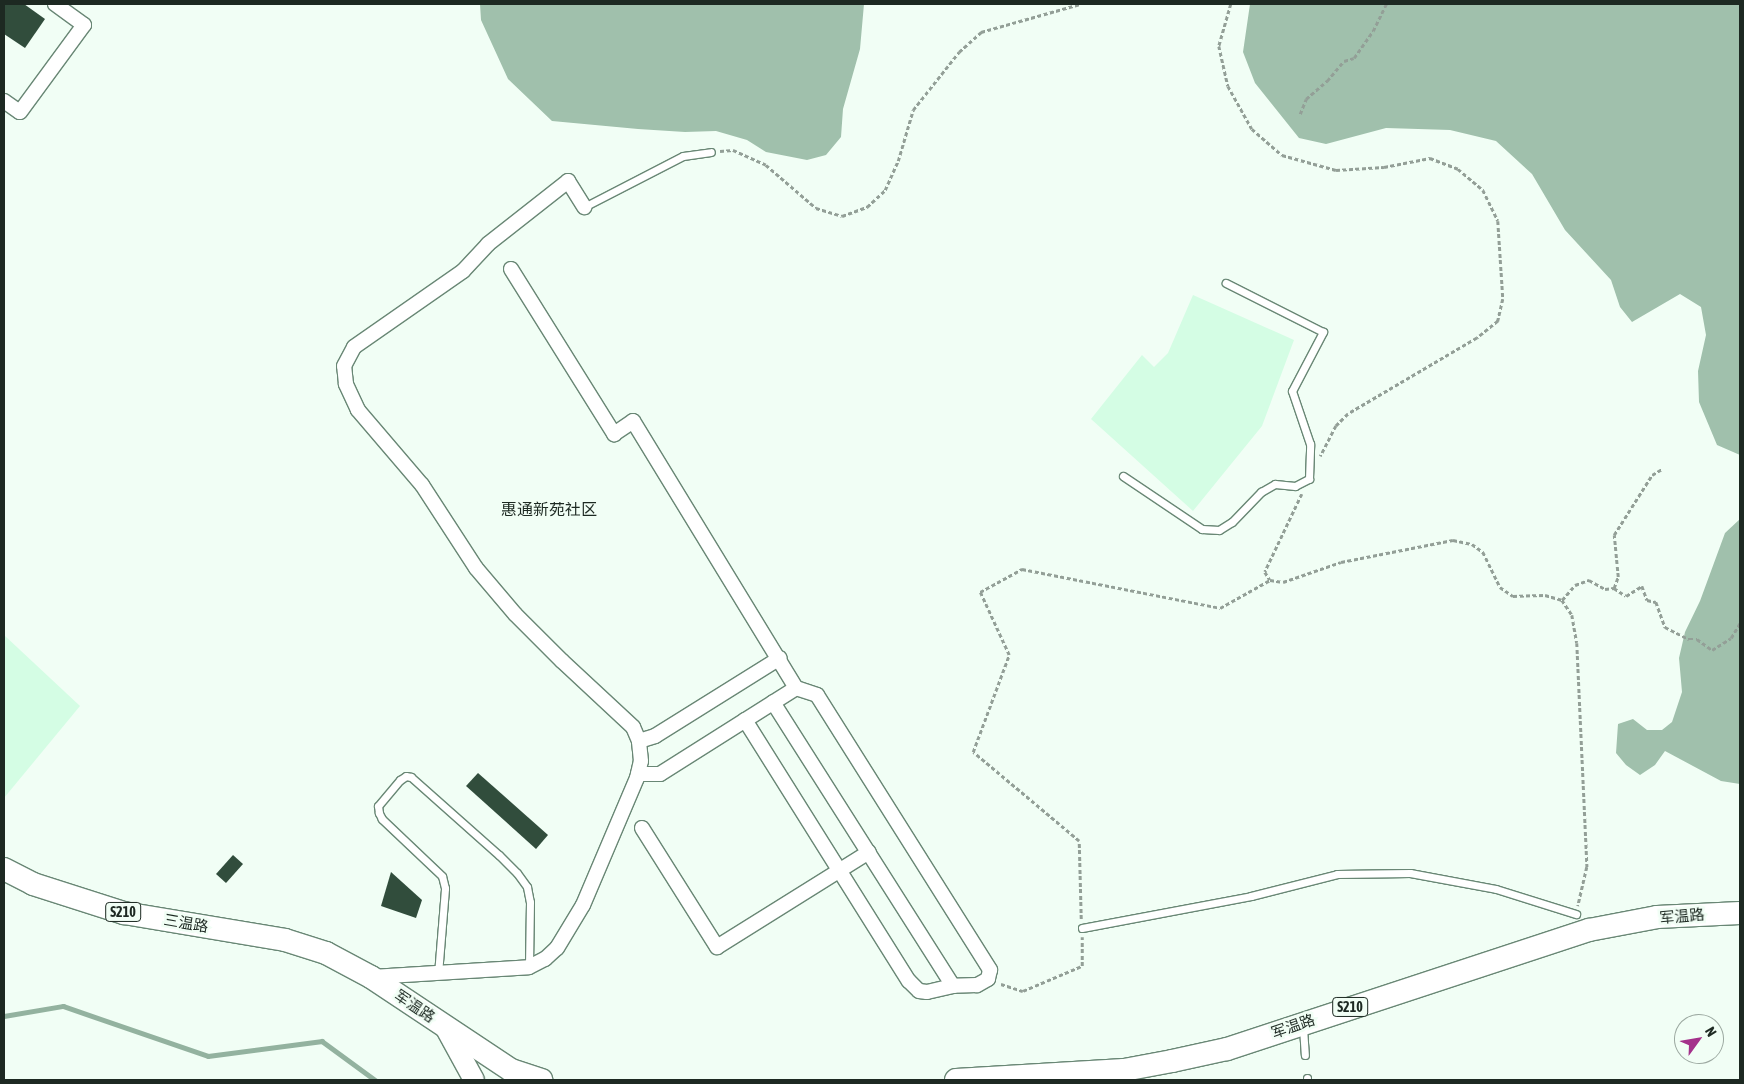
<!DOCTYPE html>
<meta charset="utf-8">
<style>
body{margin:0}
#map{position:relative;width:1744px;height:1084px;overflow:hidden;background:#f1fef5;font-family:"Asap Condensed","Noto Sans SC",sans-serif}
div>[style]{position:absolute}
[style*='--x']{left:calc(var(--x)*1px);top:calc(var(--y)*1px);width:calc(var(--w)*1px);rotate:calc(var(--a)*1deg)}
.built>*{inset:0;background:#d4fde4}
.forest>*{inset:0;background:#a0c0ac}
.stream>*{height:4.5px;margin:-2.25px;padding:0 2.25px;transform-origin:2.25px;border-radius:2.25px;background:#93b29f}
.building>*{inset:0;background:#314d3c}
.path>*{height:2.5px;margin-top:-1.25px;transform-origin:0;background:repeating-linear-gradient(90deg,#939f97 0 4px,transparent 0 6.5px)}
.roads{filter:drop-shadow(1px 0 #698775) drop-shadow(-1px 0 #698775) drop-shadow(0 1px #698775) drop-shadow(0 -1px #698775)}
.lane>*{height:7px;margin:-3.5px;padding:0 3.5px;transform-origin:3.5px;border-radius:3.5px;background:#fff}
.street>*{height:14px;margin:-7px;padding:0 7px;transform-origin:7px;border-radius:7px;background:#fff}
.secondary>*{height:20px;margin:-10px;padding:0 10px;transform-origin:10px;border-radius:10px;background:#fff}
.primary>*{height:22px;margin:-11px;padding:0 11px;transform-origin:11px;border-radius:11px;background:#fff}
span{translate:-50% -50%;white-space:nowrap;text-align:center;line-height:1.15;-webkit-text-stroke:5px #f1fef5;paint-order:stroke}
.shield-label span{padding:1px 4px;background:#f1fef5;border:1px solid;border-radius:4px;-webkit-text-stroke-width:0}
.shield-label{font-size:14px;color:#1d2922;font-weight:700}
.street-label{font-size:15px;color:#1d2922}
.neighbourhood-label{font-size:16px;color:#1d2922}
.frame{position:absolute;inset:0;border:5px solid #1d2922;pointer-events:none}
.north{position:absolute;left:1674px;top:1014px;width:50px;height:50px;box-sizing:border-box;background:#f1fef5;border:1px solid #9ca9a1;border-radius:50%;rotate:58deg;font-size:14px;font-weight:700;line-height:20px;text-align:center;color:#1d2922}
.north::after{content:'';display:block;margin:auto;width:18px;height:22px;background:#a4318b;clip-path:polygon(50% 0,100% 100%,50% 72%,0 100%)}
</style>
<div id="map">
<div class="built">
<i style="clip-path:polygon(1193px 295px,1294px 340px,1262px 426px,1193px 511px,1091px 419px,1142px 355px,1154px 367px,1168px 353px)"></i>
<i style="clip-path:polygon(4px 635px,80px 706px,4px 798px)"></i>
</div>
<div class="forest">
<i style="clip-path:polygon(480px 4px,864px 4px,860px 49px,843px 109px,841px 137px,826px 155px,807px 160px,766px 152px,747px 140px,716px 131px,685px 132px,638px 129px,552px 121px,508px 79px,481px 20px)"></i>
<i style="clip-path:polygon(1250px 4px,1740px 4px,1740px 455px,1717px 445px,1699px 402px,1698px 371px,1706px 335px,1701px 307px,1680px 294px,1632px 322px,1620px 307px,1611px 280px,1565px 230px,1532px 174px,1496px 141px,1450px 130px,1386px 128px,1326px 144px,1299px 138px,1255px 83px,1243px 52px)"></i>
<i style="clip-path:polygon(1740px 519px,1740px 784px,1721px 781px,1665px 751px,1655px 765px,1640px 775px,1626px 765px,1616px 753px,1618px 724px,1633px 719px,1647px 730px,1662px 730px,1672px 722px,1682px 692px,1679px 658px,1685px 632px,1700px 601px,1725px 533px)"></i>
</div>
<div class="stream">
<i style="--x:4;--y:1016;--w:60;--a:-9.6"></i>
<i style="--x:63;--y:1006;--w:153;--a:19"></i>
<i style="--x:208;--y:1056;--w:115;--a:-7.5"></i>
<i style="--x:322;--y:1041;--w:66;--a:36.3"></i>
</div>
<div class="building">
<i style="clip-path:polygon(4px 4px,24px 4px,45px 19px,25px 48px,4px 34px)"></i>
<i style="clip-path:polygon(478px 773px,548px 835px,536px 849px,466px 786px)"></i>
<i style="clip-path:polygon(233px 855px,243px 864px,226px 883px,216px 874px)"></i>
<i style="clip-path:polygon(391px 872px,422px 900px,416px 918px,381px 906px)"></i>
</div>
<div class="path">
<i style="--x:1231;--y:4;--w:44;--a:105.9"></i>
<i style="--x:1219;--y:46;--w:41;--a:77.3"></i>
<i style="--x:1228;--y:86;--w:49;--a:60.8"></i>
<i style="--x:1252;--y:129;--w:40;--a:41"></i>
<i style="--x:1282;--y:155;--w:56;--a:15.5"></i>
<i style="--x:1336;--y:170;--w:48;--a:-3.6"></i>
<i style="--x:1384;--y:167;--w:47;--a:-11.1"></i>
<i style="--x:1430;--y:158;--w:30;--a:21"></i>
<i style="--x:1458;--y:169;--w:33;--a:40"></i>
<i style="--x:1483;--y:190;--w:34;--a:64"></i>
<i style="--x:1498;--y:221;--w:78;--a:86.3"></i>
<i style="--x:1503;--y:299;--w:23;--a:103"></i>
<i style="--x:1498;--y:321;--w:27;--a:141"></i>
<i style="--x:1477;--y:338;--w:150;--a:149.5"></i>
<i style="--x:1348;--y:414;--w:17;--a:135"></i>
<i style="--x:1336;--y:426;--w:34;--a:117"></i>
<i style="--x:1300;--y:114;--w:16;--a:-68"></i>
<i style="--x:1306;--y:99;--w:28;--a:-41"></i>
<i style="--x:1327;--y:81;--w:26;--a:-50"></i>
<i style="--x:1344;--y:61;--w:10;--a:-17"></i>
<i style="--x:1354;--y:58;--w:33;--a:-55"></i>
<i style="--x:1373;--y:31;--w:30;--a:-64"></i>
<i style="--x:720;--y:151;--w:13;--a:-4"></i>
<i style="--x:733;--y:150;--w:36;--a:24"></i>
<i style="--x:766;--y:165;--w:66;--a:40.7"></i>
<i style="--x:816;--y:208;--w:27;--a:17"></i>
<i style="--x:842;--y:216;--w:27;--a:-20"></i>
<i style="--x:867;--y:207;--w:25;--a:-43"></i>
<i style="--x:885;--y:190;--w:32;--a:-66"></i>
<i style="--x:898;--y:161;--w:53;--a:-73.6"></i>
<i style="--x:913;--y:110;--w:74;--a:-51.6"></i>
<i style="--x:959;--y:52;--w:30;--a:-42"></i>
<i style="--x:981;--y:32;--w:103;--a:-15.8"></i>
<i style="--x:1302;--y:494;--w:86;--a:115.4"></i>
<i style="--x:1265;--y:572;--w:9;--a:58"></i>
<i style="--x:1270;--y:580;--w:13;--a:9"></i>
<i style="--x:1283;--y:582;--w:61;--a:-19"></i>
<i style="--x:1341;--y:562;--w:114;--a:-11.1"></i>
<i style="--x:1453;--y:540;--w:19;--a:12"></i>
<i style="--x:1472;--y:544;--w:14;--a:36"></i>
<i style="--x:1483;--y:552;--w:39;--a:64"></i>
<i style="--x:1500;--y:587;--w:16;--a:35"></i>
<i style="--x:1513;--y:596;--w:32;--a:-2"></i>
<i style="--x:1545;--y:595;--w:18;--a:16"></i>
<i style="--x:1562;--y:600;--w:18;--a:56"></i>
<i style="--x:1572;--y:615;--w:28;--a:80"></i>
<i style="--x:1577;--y:643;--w:224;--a:87.4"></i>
<i style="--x:1587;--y:867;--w:40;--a:103"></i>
<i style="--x:1614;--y:588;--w:14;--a:34"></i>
<i style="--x:1626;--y:596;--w:19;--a:-32"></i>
<i style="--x:1642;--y:586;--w:15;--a:70"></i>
<i style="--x:1647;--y:600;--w:9;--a:13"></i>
<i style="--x:1656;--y:602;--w:27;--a:70"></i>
<i style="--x:1665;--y:627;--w:27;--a:27"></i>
<i style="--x:1689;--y:639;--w:8;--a:0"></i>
<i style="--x:1697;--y:639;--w:19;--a:36"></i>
<i style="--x:1712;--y:650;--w:22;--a:-32"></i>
<i style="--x:1731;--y:638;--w:17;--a:-59"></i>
<i style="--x:1562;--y:600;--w:20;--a:-49"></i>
<i style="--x:1575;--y:585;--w:15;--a:-20"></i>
<i style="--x:1589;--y:580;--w:18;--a:29"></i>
<i style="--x:1605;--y:589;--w:9;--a:-6"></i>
<i style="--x:1614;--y:588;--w:12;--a:-70"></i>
<i style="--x:1618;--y:577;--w:42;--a:-95.4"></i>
<i style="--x:1614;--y:535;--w:71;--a:-57.7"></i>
<i style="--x:1652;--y:475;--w:12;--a:-31"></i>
<i style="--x:1081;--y:919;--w:78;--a:-91.5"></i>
<i style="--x:1079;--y:841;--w:138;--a:-140"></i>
<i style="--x:973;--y:752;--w:103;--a:-69.6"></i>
<i style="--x:1009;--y:655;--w:69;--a:-114.7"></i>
<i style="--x:980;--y:592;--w:48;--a:-28.7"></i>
<i style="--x:1022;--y:569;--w:202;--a:11.1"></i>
<i style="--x:1220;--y:608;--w:57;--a:-29.2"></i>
<i style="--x:1001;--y:984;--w:23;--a:18"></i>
<i style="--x:1023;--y:991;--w:64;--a:-23"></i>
<i style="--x:1082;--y:966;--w:29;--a:-90"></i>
</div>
<div class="roads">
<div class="lane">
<i style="--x:584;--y:207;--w:111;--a:-27.3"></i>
<i style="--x:683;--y:156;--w:28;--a:-8"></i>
<i style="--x:1123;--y:476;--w:95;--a:33.9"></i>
<i style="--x:1202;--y:529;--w:17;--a:3"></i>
<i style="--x:1219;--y:530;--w:15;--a:-32"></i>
<i style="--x:1232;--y:522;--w:42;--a:-46"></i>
<i style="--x:1261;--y:492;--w:16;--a:-30"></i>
<i style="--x:1275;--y:484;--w:20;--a:6"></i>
<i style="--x:1295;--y:486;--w:16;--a:-27"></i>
<i style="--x:1309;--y:479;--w:35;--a:-88"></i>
<i style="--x:1310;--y:444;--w:56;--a:-108.8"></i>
<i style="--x:1292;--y:391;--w:67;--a:-62.3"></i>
<i style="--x:1323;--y:332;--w:109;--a:-153.2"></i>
<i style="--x:1082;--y:928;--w:172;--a:-10.7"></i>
<i style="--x:1251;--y:896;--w:89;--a:-14.3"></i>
<i style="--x:1337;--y:874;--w:73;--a:-0.8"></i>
<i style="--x:1410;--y:873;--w:87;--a:10.5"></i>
<i style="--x:1496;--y:889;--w:84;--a:17.4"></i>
<i style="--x:438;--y:974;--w:86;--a:-85.3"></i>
<i style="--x:445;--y:888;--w:12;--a:-104"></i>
<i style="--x:442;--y:876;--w:83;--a:-136.5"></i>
<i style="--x:382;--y:819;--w:7;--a:-117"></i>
<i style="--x:379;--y:813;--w:7;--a:-98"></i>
<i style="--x:378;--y:806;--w:34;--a:-50"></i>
<i style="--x:400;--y:780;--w:7;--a:-34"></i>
<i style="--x:406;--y:776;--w:5;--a:11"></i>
<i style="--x:411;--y:777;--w:118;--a:41.6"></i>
<i style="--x:499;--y:855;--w:25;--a:45"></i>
<i style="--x:517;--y:873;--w:17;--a:54"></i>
<i style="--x:527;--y:887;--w:15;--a:79"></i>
<i style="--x:530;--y:902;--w:65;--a:90.9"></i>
<i style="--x:1303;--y:1028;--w:27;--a:86"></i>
<i style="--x:1307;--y:1078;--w:2;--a:90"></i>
</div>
<div class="street">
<i style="--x:4;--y:101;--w:19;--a:35"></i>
<i style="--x:20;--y:112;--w:108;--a:-53.7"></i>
<i style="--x:84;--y:25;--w:36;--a:-144"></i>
<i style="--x:511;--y:269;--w:195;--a:58"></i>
<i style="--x:614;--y:434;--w:23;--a:-34"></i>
<i style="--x:633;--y:421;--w:313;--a:58.6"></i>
<i style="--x:796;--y:688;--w:22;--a:18"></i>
<i style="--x:817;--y:695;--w:325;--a:57.8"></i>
<i style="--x:990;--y:970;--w:9;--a:103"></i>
<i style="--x:988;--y:979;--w:13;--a:151"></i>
<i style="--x:977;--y:985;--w:24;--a:178"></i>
<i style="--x:953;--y:986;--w:336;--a:-122.4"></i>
<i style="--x:745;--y:720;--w:308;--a:57.9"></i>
<i style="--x:909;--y:981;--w:14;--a:45"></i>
<i style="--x:919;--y:991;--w:8;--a:7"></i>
<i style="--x:927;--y:992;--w:27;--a:-13"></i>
<i style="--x:639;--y:741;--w:17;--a:-17"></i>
<i style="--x:655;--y:736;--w:147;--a:-32"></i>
<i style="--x:638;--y:774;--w:22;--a:0"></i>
<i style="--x:660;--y:774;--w:161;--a:-32.3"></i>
<i style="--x:642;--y:828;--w:141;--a:57.8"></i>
<i style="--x:717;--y:947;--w:179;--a:-32"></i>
<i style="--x:372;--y:977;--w:157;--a:-3.6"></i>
<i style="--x:529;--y:967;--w:18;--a:-27"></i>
<i style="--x:545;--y:959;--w:16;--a:-43"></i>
<i style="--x:557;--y:948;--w:50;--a:-58.8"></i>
<i style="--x:583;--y:905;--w:138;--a:-67"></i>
<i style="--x:637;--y:778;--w:17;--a:-77"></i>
<i style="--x:641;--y:761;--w:20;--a:-96"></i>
<i style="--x:639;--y:741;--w:15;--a:-113"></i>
<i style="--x:633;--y:727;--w:97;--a:-137.1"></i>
<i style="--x:562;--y:661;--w:66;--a:-135"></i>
<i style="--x:515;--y:614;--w:60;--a:-130.3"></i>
<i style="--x:476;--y:568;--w:99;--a:-123"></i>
<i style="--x:422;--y:485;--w:99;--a:-130.5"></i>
<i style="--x:358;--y:410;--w:29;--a:-115"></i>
<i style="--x:346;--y:384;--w:18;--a:-96"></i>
<i style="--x:344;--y:366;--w:21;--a:-62"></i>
<i style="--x:354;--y:347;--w:133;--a:-34.9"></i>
<i style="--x:463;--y:271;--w:37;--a:-47"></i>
<i style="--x:488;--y:244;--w:102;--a:-38.2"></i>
<i style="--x:568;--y:181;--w:31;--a:58"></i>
</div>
<div class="secondary">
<i style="--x:445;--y:1027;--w:60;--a:61.3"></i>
</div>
<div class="primary">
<i style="--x:4;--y:869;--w:33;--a:27"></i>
<i style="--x:33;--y:884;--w:96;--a:17.7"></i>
<i style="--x:124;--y:913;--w:163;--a:9.5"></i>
<i style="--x:285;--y:940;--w:43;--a:17.6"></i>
<i style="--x:326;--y:953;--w:51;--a:28.1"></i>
<i style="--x:371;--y:977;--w:168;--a:33.6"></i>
<i style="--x:511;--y:1070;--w:32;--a:18"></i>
<i style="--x:956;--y:1080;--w:168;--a:-3.4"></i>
<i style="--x:1124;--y:1070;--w:49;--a:-10.6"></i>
<i style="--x:1172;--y:1061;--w:56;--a:-12.3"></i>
<i style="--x:1227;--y:1049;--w:381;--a:-18.2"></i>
<i style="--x:1589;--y:930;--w:69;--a:-10.8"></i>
<i style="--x:1657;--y:917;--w:83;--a:-2.8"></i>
</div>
</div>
<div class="shield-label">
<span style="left:123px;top:912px">S210</span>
<span style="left:1350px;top:1007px">S210</span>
</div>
<div class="street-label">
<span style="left:1682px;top:916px;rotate:-5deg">军温路</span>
<span style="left:186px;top:923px;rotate:10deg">三温路</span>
<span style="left:415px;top:1006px;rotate:34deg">军温路</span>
<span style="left:1293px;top:1026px;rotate:-19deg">军温路</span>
</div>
<div class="neighbourhood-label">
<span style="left:549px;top:509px">惠通新苑社区</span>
</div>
<div class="frame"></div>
<div class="north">N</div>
</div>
